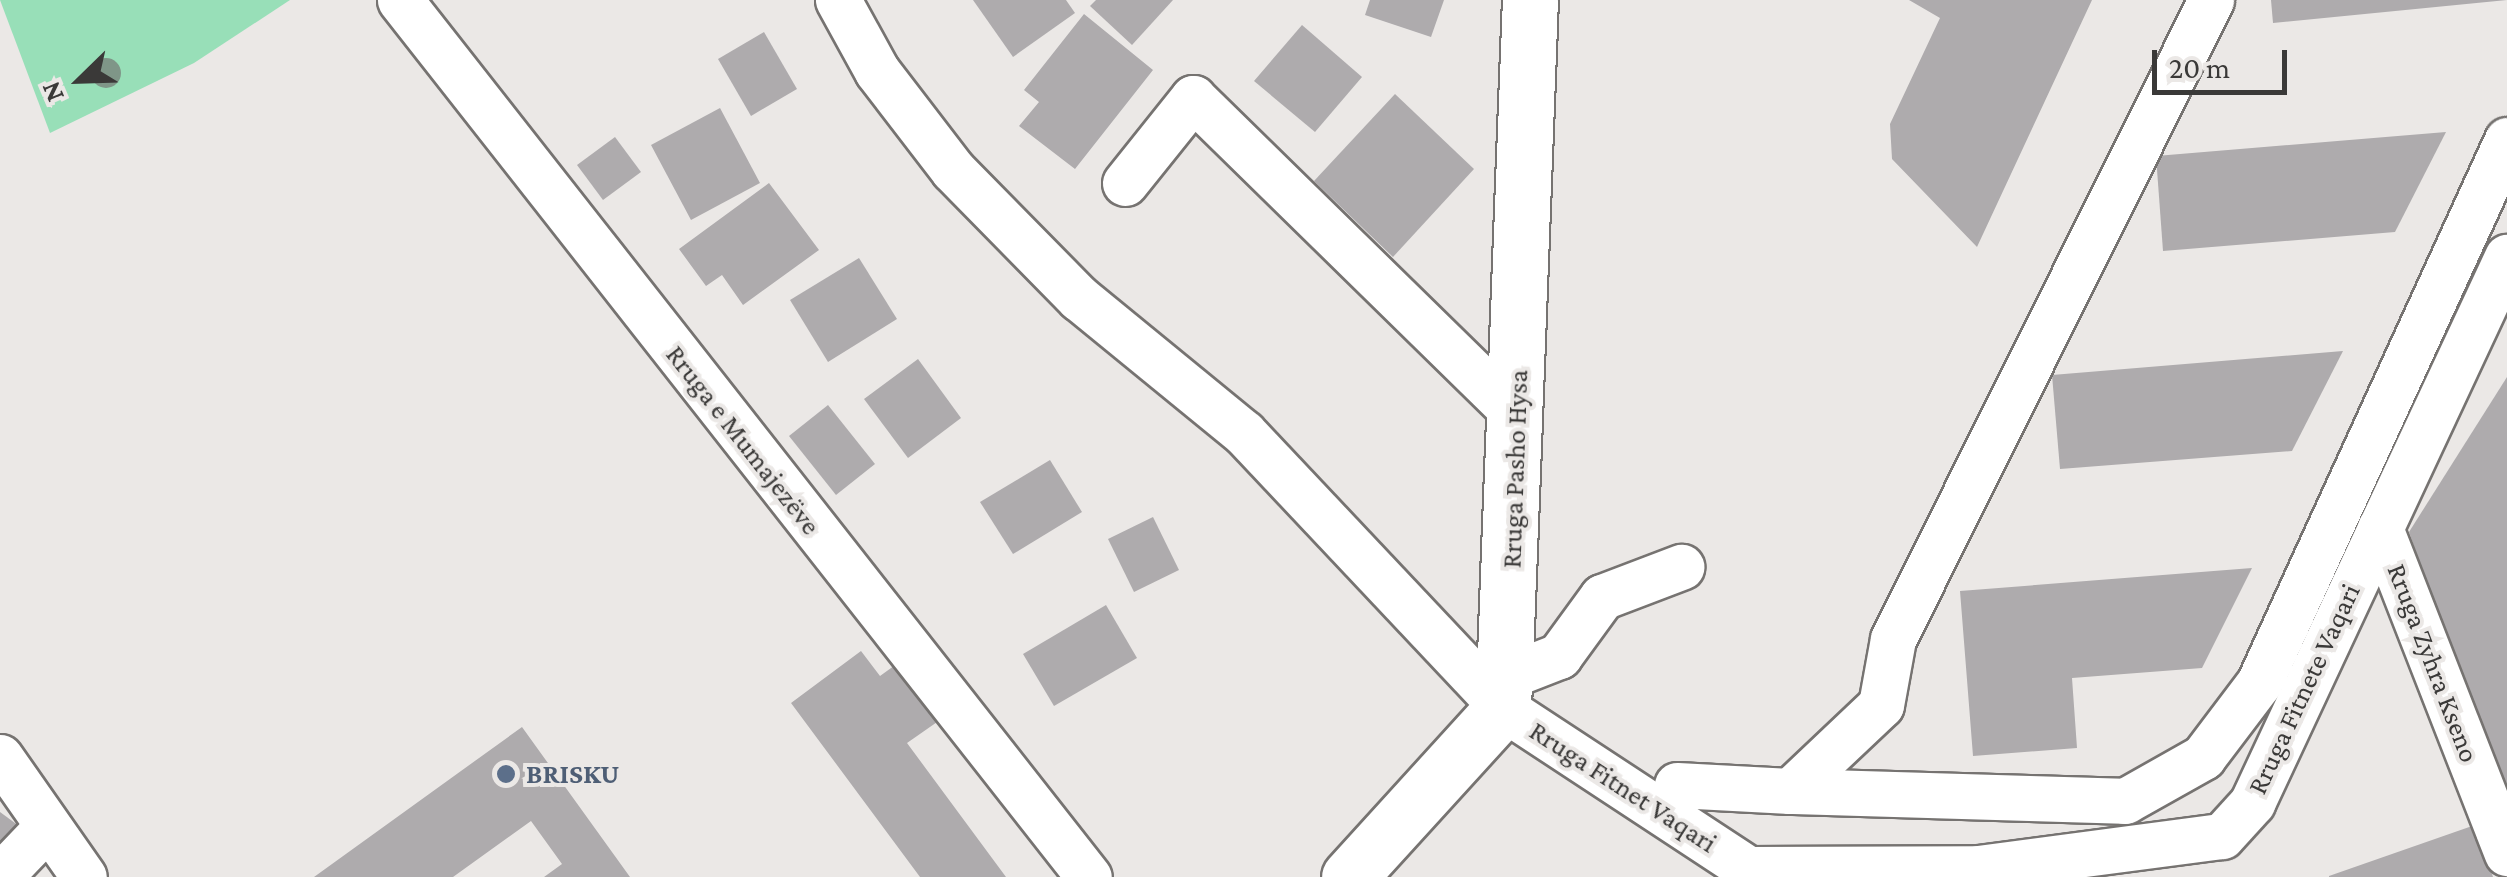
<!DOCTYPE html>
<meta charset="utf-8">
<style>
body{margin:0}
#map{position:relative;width:2507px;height:877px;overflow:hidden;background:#ebe8e6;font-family:"Crimson Pro",serif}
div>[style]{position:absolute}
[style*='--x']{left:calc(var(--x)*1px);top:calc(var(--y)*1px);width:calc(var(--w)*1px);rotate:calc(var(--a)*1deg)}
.green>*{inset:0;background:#98dfb8}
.building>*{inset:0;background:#aeabad}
.roads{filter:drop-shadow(2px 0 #767371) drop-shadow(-2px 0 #767371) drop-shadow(0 2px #767371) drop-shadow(0 -2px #767371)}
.minor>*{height:45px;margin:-22.5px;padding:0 22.5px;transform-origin:22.5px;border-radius:22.5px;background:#fff}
.major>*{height:55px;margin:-27.5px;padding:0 27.5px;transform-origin:27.5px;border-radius:27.5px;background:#fff}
.trees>*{width:30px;height:30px;margin:-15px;border-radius:50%;background:#7f9688}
.dots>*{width:28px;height:28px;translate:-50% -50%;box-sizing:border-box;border:5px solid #ebe8e6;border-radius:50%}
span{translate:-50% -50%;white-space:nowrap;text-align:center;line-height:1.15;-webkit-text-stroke:8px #ebe8e6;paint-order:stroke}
.street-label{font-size:28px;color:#3a3938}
.service-label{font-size:28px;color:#4e5e75;font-weight:700}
.left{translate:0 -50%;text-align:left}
.north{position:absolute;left:30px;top:30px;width:100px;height:100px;-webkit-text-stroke:8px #ebe8e6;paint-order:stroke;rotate:247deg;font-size:28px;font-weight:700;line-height:40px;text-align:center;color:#3a3938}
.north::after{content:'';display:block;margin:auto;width:35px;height:45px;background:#3a3938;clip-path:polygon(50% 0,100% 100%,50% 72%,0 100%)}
.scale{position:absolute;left:2152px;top:50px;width:135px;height:45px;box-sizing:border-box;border:5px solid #3a3938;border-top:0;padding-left:12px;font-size:30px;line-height:35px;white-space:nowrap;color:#3a3938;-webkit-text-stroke:8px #ebe8e6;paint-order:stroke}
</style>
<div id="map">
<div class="green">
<i style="clip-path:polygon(0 0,290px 0,194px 63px,50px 133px)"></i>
</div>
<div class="building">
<i style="clip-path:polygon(973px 0,1066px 0,1075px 13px,1013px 57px)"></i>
<i style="clip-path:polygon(1096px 0,1173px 0,1132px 45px,1090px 6px)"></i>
<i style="clip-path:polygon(1370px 0,1444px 0,1431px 37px,1365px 15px)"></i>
<i style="clip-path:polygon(1909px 0,2092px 0,1977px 247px,1892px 159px,1890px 124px,1940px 18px)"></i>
<i style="clip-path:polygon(2271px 0,2507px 0,2273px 23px)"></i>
<i style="clip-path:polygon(1084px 14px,1153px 70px,1075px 169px,1019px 126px,1039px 102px,1024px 90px)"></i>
<i style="clip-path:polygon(1302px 25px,1362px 77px,1315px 132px,1254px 81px)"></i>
<i style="clip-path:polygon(764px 32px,797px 89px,751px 116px,718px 59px)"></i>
<i style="clip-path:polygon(1395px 94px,1474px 169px,1393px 257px,1314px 181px)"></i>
<i style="clip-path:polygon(720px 108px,760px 183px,691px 220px,651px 145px)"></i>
<i style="clip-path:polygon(2446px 132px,2395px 232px,2163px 251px,2156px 156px)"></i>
<i style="clip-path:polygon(615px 137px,641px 172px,603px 200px,577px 165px)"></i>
<i style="clip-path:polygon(769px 183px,819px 250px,743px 305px,722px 275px,706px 286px,679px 249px)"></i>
<i style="clip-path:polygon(859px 258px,897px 319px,828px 362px,790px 300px)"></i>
<i style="clip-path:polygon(2343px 351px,2292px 451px,2060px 469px,2052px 375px)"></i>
<i style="clip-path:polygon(918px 359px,961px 418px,908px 458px,864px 399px)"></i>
<i style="clip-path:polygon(2507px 377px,2507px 785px,2498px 788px,2409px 532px)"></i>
<i style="clip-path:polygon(828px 405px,875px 464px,836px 495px,789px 436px)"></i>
<i style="clip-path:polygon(1050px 460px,1082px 512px,1013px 554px,980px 502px)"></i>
<i style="clip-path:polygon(1153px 517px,1179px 570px,1134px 592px,1108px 539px)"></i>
<i style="clip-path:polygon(2252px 568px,2202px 668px,2072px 678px,2077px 748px,1973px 756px,1960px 591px)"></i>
<i style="clip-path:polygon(1106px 605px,1137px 658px,1054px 706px,1023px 654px)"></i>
<i style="clip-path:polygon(861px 651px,880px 676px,898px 663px,940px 720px,907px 743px,1006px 877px,920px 877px,791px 703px)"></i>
<i style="clip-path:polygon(522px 727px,630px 877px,544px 877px,562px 864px,531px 821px,453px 877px,314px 877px)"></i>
<i style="clip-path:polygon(0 812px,19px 826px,0 853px)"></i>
<i style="clip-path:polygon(2475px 825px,2493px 877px,2329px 877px,2329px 876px)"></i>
</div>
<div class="roads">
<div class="minor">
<i style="--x:400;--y:0;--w:1115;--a:51.85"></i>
<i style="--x:838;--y:0;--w:81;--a:61.2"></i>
<i style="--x:877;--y:71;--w:125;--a:52.5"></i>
<i style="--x:953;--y:170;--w:180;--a:45.5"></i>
<i style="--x:1079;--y:298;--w:213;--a:39.3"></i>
<i style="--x:1244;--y:433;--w:378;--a:46.7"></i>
<i style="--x:1503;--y:708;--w:293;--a:33.3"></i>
<i style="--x:1748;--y:869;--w:230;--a:-0.2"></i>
<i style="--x:1978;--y:868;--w:246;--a:-7.5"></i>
<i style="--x:2222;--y:836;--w:45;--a:-47.7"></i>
<i style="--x:2252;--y:803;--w:603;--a:-64.97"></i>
<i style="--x:1125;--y:183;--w:109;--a:-51.3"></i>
<i style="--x:1193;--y:98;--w:450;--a:44.4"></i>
<i style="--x:2380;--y:528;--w:349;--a:68.7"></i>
<i style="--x:1510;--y:675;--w:53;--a:-21.2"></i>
<i style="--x:1559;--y:656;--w:73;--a:-53.9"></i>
<i style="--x:1602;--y:597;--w:85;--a:-20.8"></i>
<i style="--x:0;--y:757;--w:146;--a:55"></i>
<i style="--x:1677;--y:785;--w:113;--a:3"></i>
<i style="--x:1790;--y:791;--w:125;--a:-43.4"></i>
<i style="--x:1881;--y:705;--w:67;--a:-79.7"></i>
<i style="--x:1893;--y:639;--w:714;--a:-63.54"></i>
<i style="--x:1790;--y:791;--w:335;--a:1.7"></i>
<i style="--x:2125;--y:801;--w:90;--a:-29.4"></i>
<i style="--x:2203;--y:757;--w:93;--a:-52.9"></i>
<i style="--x:2259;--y:683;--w:597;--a:-65.45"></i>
<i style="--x:0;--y:876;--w:68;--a:-46.2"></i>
</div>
<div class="major">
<i style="--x:1349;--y:877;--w:229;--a:-47.7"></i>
<i style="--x:1503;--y:708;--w:709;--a:-87.82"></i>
</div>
</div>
<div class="trees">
<i style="left:106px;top:73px"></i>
</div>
<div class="dots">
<i style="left:506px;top:774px;background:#5c6f8a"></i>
</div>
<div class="street-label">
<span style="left:743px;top:440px;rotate:52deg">Rruga e Mumajezëve</span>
<span style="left:1515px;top:469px;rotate:-88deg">Rruga Pasho Hysa</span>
<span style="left:2433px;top:663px;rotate:69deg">Rruga Zyhra Kseno</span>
<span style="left:2304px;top:689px;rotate:-65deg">Rruga Fitnete Vaqari</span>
<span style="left:1623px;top:787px;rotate:33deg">Rruga Fitnet Vaqari</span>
</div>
<div class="service-label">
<span class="left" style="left:526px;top:774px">BRISKU</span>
</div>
<div class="north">N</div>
<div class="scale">20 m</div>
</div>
